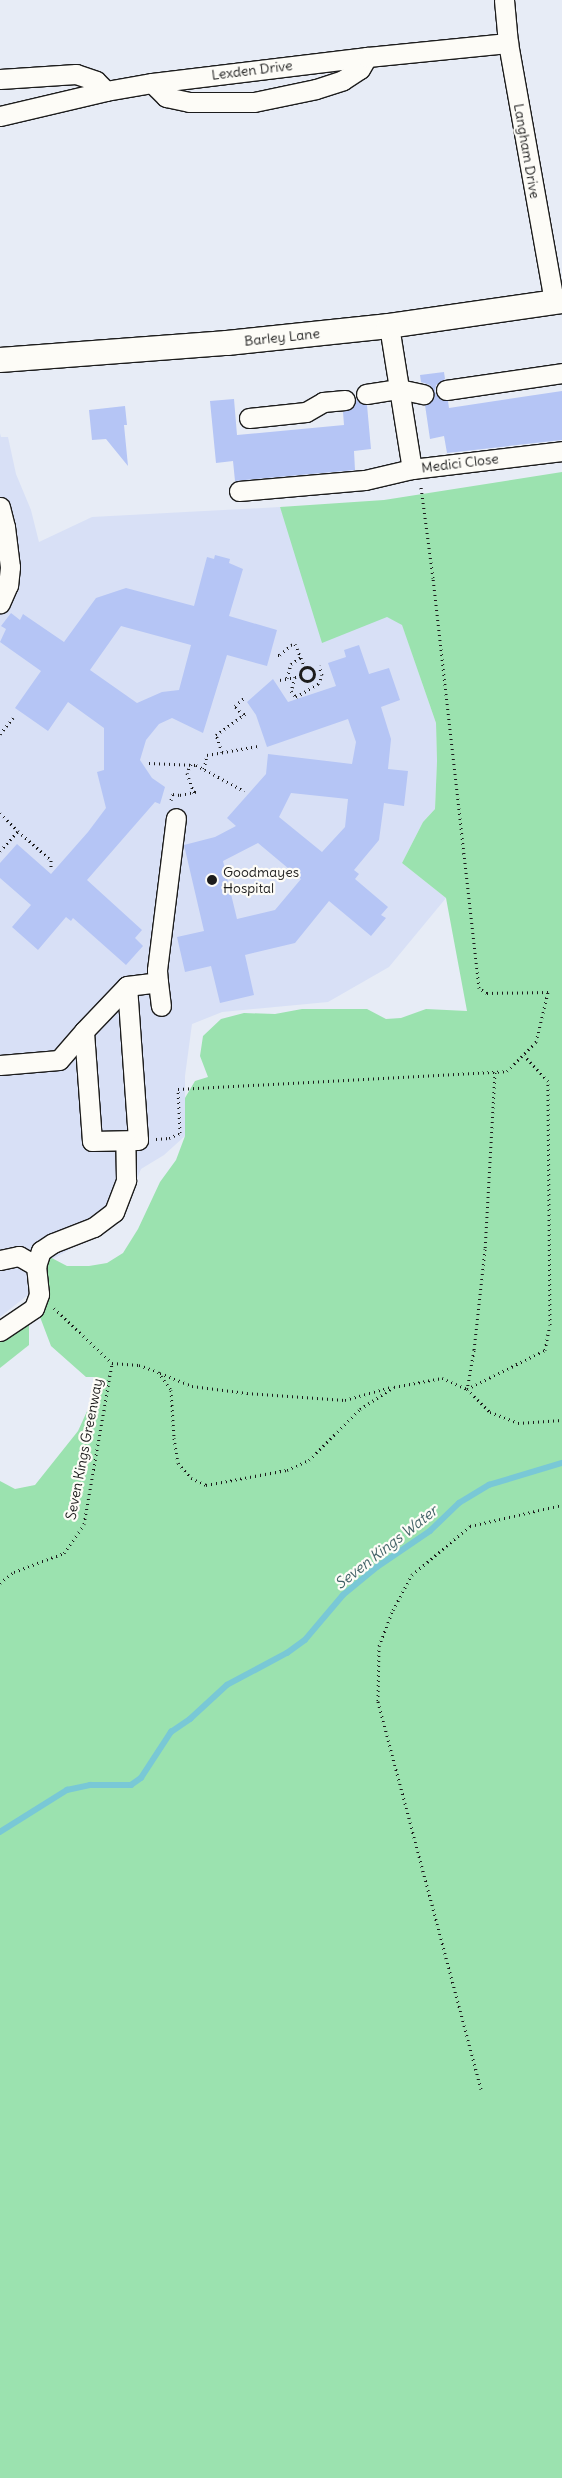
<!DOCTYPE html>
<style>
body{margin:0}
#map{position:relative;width:562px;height:2478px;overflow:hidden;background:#e7ecf6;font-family:Delius,sans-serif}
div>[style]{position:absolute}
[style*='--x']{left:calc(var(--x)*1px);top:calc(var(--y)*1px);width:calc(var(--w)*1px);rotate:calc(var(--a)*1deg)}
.built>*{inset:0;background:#d8e0f6}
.green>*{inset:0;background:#9be2af}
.stream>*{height:5.5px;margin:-2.75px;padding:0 2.75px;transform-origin:2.75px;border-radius:2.75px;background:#79c8d6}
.building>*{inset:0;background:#b5c5f5}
.path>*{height:3px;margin-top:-1.5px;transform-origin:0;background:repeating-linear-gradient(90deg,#1c1c1c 0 1px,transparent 0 5px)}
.path>.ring{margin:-1.5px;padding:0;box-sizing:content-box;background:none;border:3px solid #1c1c1c;border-radius:50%}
.roads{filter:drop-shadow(1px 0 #1c1c1c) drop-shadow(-1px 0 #1c1c1c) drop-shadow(0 1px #1c1c1c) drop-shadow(0 -1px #1c1c1c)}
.minor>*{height:19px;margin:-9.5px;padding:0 9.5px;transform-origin:9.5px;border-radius:9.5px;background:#fdfcf7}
.major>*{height:24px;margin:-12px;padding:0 12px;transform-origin:12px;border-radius:12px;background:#fdfcf7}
.dots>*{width:14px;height:14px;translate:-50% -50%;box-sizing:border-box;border:2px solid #fdfcf7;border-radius:50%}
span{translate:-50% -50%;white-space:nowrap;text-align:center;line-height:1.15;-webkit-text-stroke:4.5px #fdfcf7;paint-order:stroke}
.street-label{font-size:14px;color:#1c1c1c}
.poi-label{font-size:14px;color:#1c1c1c}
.left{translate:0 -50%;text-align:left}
.water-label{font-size:15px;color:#416166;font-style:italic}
</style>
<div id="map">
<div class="built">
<i style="clip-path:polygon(0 433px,1px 437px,8px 437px,16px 474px,31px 510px,39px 542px,92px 517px,280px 507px,289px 531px,387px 617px,402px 624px,436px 723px,437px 761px,435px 809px,423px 822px,402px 863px,446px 898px,389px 967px,328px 1002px,222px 1012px,192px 1024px,185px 1076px,185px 1136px,164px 1155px,141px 1169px,120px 1220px,53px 1259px,43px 1283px,0 1317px)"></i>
</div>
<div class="green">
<i style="clip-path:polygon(562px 472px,562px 2478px,0 2478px,0 1481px,15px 1489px,35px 1485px,78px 1431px,99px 1385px,94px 1377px,86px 1377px,51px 1346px,40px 1317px,41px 1309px,32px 1292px,46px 1255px,67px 1266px,89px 1266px,107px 1263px,123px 1253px,138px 1229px,160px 1182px,176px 1160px,185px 1136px,185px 1098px,195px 1081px,208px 1077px,200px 1056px,203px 1036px,221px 1019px,244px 1013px,275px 1014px,302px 1009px,367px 1009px,386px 1019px,401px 1018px,426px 1009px,467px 1011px,446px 898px,402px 863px,423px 822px,435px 809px,437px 761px,436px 723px,402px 625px,387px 617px,322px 643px,280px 507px,384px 500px)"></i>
<i style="clip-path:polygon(29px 1319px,29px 1345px,0 1368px,0 1339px)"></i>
</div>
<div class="stream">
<i style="--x:0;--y:1832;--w:79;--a:-32.1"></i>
<i style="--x:67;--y:1790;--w:24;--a:-12"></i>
<i style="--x:90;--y:1785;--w:41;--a:0"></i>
<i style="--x:131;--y:1785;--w:12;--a:-35"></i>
<i style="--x:141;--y:1778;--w:55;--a:-56.9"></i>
<i style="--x:171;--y:1732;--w:23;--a:-34"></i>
<i style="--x:190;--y:1719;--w:50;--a:-42.6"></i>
<i style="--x:227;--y:1685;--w:68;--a:-28.1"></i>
<i style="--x:287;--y:1653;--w:22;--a:-36"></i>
<i style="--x:305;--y:1640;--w:59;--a:-49.8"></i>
<i style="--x:343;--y:1595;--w:44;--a:-39.5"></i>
<i style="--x:377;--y:1567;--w:64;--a:-34.2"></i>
<i style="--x:430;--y:1531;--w:40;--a:-44"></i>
<i style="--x:459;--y:1503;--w:35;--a:-31"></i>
<i style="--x:489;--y:1485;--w:76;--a:-16.8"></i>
</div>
<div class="building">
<i style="clip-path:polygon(444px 372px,445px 379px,436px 385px,435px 392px,441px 400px,448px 401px,449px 408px,562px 391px,562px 440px,447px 453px,444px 436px,430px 439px,425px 405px,432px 401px,434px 391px,430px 385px,421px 382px,420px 375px)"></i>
<i style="clip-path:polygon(234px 399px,237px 435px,344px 425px,343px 412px,352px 409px,356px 399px,361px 404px,367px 405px,371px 449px,354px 451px,355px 470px,235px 481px,233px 461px,216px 463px,210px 401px)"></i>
<i style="clip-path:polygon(125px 406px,127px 425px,124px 425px,128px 466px,106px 439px,92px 440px,89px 410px)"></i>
<i style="clip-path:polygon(evenodd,215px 555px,230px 559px,229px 563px,243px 569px,229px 616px,277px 630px,267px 666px,227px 655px,203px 733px,172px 718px,159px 724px,146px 740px,140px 760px,152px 778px,165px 787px,160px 804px,155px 802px,87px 880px,142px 930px,135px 938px,143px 946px,126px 965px,73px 918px,71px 921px,66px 917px,38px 950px,12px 927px,31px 905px,0 878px,0 863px,17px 844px,51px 874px,88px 832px,106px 808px,97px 772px,104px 770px,104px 728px,68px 702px,48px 731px,15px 708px,41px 671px,0 642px,6px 629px,1px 626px,11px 613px,20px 620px,23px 614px,64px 642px,96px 598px,126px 588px,194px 606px,207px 557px,214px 559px,215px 555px,121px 626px,191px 645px,179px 690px,162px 692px,137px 703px,90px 670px,121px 626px)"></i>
<i style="clip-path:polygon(evenodd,359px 645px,369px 674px,389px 668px,400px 700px,381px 707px,391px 739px,388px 769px,408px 771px,404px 806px,384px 803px,379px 840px,354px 870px,359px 874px,355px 879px,388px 907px,381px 915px,386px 918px,371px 936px,329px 901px,295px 943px,245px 955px,254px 995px,220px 1003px,211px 966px,185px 972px,177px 937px,204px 931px,184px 845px,215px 837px,236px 826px,227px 818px,266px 774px,268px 754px,352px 764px,356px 742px,348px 719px,267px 747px,256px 715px,247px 702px,273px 679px,288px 702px,336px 686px,328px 663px,346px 657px,344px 650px,359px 645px,291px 793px,348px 799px,345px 827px,322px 852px,279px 817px,291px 793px,359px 645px,258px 843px,301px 879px,275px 910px,237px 919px,223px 861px,258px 843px)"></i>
</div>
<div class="path">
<i style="--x:278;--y:655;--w:2;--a:0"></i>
<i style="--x:280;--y:655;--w:15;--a:-42"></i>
<i style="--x:291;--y:645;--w:4;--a:-14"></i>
<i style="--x:295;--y:644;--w:26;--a:67"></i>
<i class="ring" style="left:300px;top:667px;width:11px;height:11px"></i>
<i style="--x:295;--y:677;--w:15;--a:106"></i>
<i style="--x:291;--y:691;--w:8;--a:50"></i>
<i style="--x:296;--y:697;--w:26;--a:-31"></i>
<i style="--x:318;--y:684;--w:10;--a:-66"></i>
<i style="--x:322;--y:675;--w:10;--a:-107"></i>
<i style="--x:287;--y:678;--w:15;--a:-74"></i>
<i style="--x:291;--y:664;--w:12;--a:-35"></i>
<i style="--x:280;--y:680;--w:21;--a:-11"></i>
<i style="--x:243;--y:715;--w:12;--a:-132"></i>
<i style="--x:235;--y:706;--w:13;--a:-42"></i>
<i style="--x:0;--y:734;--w:21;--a:-51"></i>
<i style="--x:222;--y:752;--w:18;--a:-109"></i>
<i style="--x:216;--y:735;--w:39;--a:-36"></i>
<i style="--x:149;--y:763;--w:47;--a:2.4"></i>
<i style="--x:196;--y:765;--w:55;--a:28.4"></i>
<i style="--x:191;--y:764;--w:10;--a:114"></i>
<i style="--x:187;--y:773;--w:21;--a:71"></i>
<i style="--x:204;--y:769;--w:14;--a:-78"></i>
<i style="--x:207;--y:755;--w:52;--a:-10"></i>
<i style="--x:171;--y:800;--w:6;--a:-72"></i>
<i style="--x:173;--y:794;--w:7;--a:8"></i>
<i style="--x:180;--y:795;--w:19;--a:-12"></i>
<i style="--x:0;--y:813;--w:25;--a:45"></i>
<i style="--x:0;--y:851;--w:27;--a:-48"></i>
<i style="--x:18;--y:831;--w:44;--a:41.3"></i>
<i style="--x:51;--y:860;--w:10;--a:90"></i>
<i style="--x:495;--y:1072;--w:177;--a:93.2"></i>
<i style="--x:485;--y:1249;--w:102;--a:96.2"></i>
<i style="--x:474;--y:1350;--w:40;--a:100"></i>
<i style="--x:467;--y:1389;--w:87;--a:-26.6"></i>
<i style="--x:545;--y:1350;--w:25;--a:-79"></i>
<i style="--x:550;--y:1325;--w:244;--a:-90.5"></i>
<i style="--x:548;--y:1081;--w:35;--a:-133"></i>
<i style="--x:156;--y:1139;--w:13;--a:-4"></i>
<i style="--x:169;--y:1138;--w:12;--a:-24"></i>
<i style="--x:180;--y:1133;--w:44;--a:-92.6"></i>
<i style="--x:178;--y:1089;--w:329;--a:-3.1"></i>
<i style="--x:507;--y:1071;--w:41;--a:-45"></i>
<i style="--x:536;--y:1042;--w:51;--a:-76.5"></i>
<i style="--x:548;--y:992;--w:61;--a:179.1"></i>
<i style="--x:487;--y:993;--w:9;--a:-148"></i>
<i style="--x:479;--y:988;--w:413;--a:-96.4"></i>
<i style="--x:433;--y:578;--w:92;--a:-97.5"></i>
<i style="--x:54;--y:1308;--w:80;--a:43.5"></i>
<i style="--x:112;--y:1363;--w:27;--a:4"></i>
<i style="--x:139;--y:1365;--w:20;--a:20"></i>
<i style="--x:158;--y:1372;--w:22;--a:54"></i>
<i style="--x:171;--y:1390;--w:48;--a:86.4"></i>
<i style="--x:174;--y:1438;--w:25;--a:81"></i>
<i style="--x:178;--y:1463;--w:20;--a:49"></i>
<i style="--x:191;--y:1478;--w:17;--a:25"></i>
<i style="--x:206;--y:1485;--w:82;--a:-10.5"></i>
<i style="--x:287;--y:1470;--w:24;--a:-24"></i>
<i style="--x:309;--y:1460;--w:72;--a:-45"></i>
<i style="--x:360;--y:1409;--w:40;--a:-32.9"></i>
<i style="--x:394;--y:1387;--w:49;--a:-10.6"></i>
<i style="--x:442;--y:1378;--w:27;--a:24"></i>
<i style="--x:467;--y:1389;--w:33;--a:45"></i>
<i style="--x:490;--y:1412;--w:30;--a:21"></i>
<i style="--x:518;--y:1423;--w:44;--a:-3.9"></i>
<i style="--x:160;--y:1373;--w:35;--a:22"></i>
<i style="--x:192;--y:1386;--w:55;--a:7.3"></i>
<i style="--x:247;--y:1393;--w:98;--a:4.1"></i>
<i style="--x:345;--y:1400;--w:48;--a:-15.8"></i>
<i style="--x:0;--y:1583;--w:18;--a:-38"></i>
<i style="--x:14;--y:1572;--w:53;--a:-20.8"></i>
<i style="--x:64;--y:1553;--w:35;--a:-55"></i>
<i style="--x:84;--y:1524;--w:163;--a:-80.1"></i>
<i style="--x:481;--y:2089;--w:401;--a:-104.9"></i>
<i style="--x:378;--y:1701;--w:55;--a:-89"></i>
<i style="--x:379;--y:1646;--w:39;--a:-69"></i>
<i style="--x:393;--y:1610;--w:40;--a:-62"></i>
<i style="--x:412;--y:1575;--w:76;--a:-40.2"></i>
<i style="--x:470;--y:1526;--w:94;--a:-12.9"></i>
</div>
<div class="roads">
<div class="minor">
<i style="--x:504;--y:0;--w:43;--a:84.7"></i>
<i style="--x:508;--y:43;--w:263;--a:79.9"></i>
<i style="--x:0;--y:79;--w:76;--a:-3.8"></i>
<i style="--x:76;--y:74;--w:21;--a:19"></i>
<i style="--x:96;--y:81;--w:14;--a:45"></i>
<i style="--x:152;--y:83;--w:20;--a:45"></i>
<i style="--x:166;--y:97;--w:24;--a:12"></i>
<i style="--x:189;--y:102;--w:65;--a:0"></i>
<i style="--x:254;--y:102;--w:63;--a:-11.8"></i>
<i style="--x:316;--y:89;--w:28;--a:-18"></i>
<i style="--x:343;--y:80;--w:20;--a:-33"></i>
<i style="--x:360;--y:69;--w:14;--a:-60"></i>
<i style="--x:0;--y:116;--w:109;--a:-13.3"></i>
<i style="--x:106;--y:91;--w:47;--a:-9.9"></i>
<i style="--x:152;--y:83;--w:217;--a:-6.9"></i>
<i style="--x:367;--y:57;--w:142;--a:-5.7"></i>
<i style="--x:389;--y:326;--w:145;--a:80.9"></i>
<i style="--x:412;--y:469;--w:151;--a:-6.8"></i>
<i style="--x:446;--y:390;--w:117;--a:-8.3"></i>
<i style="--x:366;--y:394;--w:33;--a:-9"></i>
<i style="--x:399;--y:389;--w:25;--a:12"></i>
<i style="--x:249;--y:418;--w:57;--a:-6"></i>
<i style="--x:306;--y:412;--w:20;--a:-30"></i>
<i style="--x:323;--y:402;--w:22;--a:-5"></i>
<i style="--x:239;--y:491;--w:126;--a:-5"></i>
<i style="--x:365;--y:480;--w:48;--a:-13.2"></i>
<i style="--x:0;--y:507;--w:21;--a:76"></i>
<i style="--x:5;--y:527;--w:40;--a:82.9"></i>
<i style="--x:10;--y:567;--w:18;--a:96"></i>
<i style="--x:8;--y:585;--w:20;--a:114"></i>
<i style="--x:158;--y:982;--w:24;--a:83"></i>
<i style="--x:127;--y:986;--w:31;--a:-7"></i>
<i style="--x:158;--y:982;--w:12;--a:-95"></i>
<i style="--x:157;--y:970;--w:153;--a:-82.9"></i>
<i style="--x:0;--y:1065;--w:59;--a:-4.8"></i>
<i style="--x:59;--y:1060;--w:38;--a:-49"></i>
<i style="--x:84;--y:1031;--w:62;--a:-46.3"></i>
<i style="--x:127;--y:986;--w:154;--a:85.9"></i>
<i style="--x:138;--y:1140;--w:46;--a:178.8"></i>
<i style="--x:92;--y:1141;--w:110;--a:-94.2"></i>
<i style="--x:0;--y:1260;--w:19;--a:-12"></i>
<i style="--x:19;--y:1256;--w:20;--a:30"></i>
<i style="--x:0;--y:1331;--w:41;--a:-34.1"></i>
<i style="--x:34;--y:1308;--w:15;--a:-70"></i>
<i style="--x:39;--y:1294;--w:28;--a:-96"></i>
<i style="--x:36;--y:1266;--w:16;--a:-72"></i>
<i style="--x:41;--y:1251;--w:14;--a:-34"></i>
<i style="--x:53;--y:1243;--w:44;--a:-21.3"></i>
<i style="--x:94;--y:1227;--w:25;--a:-37"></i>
<i style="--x:114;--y:1212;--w:34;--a:-69"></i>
<i style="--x:126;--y:1180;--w:39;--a:-91"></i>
</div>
<div class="major">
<i style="--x:0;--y:360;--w:228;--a:-4.3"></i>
<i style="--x:227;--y:343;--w:163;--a:-6"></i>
<i style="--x:389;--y:326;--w:175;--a:-8.2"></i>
</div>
</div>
<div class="dots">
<i style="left:212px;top:880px;background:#1c1c1c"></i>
</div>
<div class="street-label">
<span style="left:252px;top:70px;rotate:-7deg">Lexden Drive</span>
<span style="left:527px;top:151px;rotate:80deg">Langham Drive</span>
<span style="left:282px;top:337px;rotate:-6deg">Barley Lane</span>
<span style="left:460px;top:463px;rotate:-7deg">Medici Close</span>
<span style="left:84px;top:1449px;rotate:-79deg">Seven Kings Greenway</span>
</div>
<div class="poi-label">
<span class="left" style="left:223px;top:880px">Goodmayes<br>Hospital</span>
</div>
<div class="water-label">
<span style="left:386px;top:1547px;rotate:-38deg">Seven Kings Water</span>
</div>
</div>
